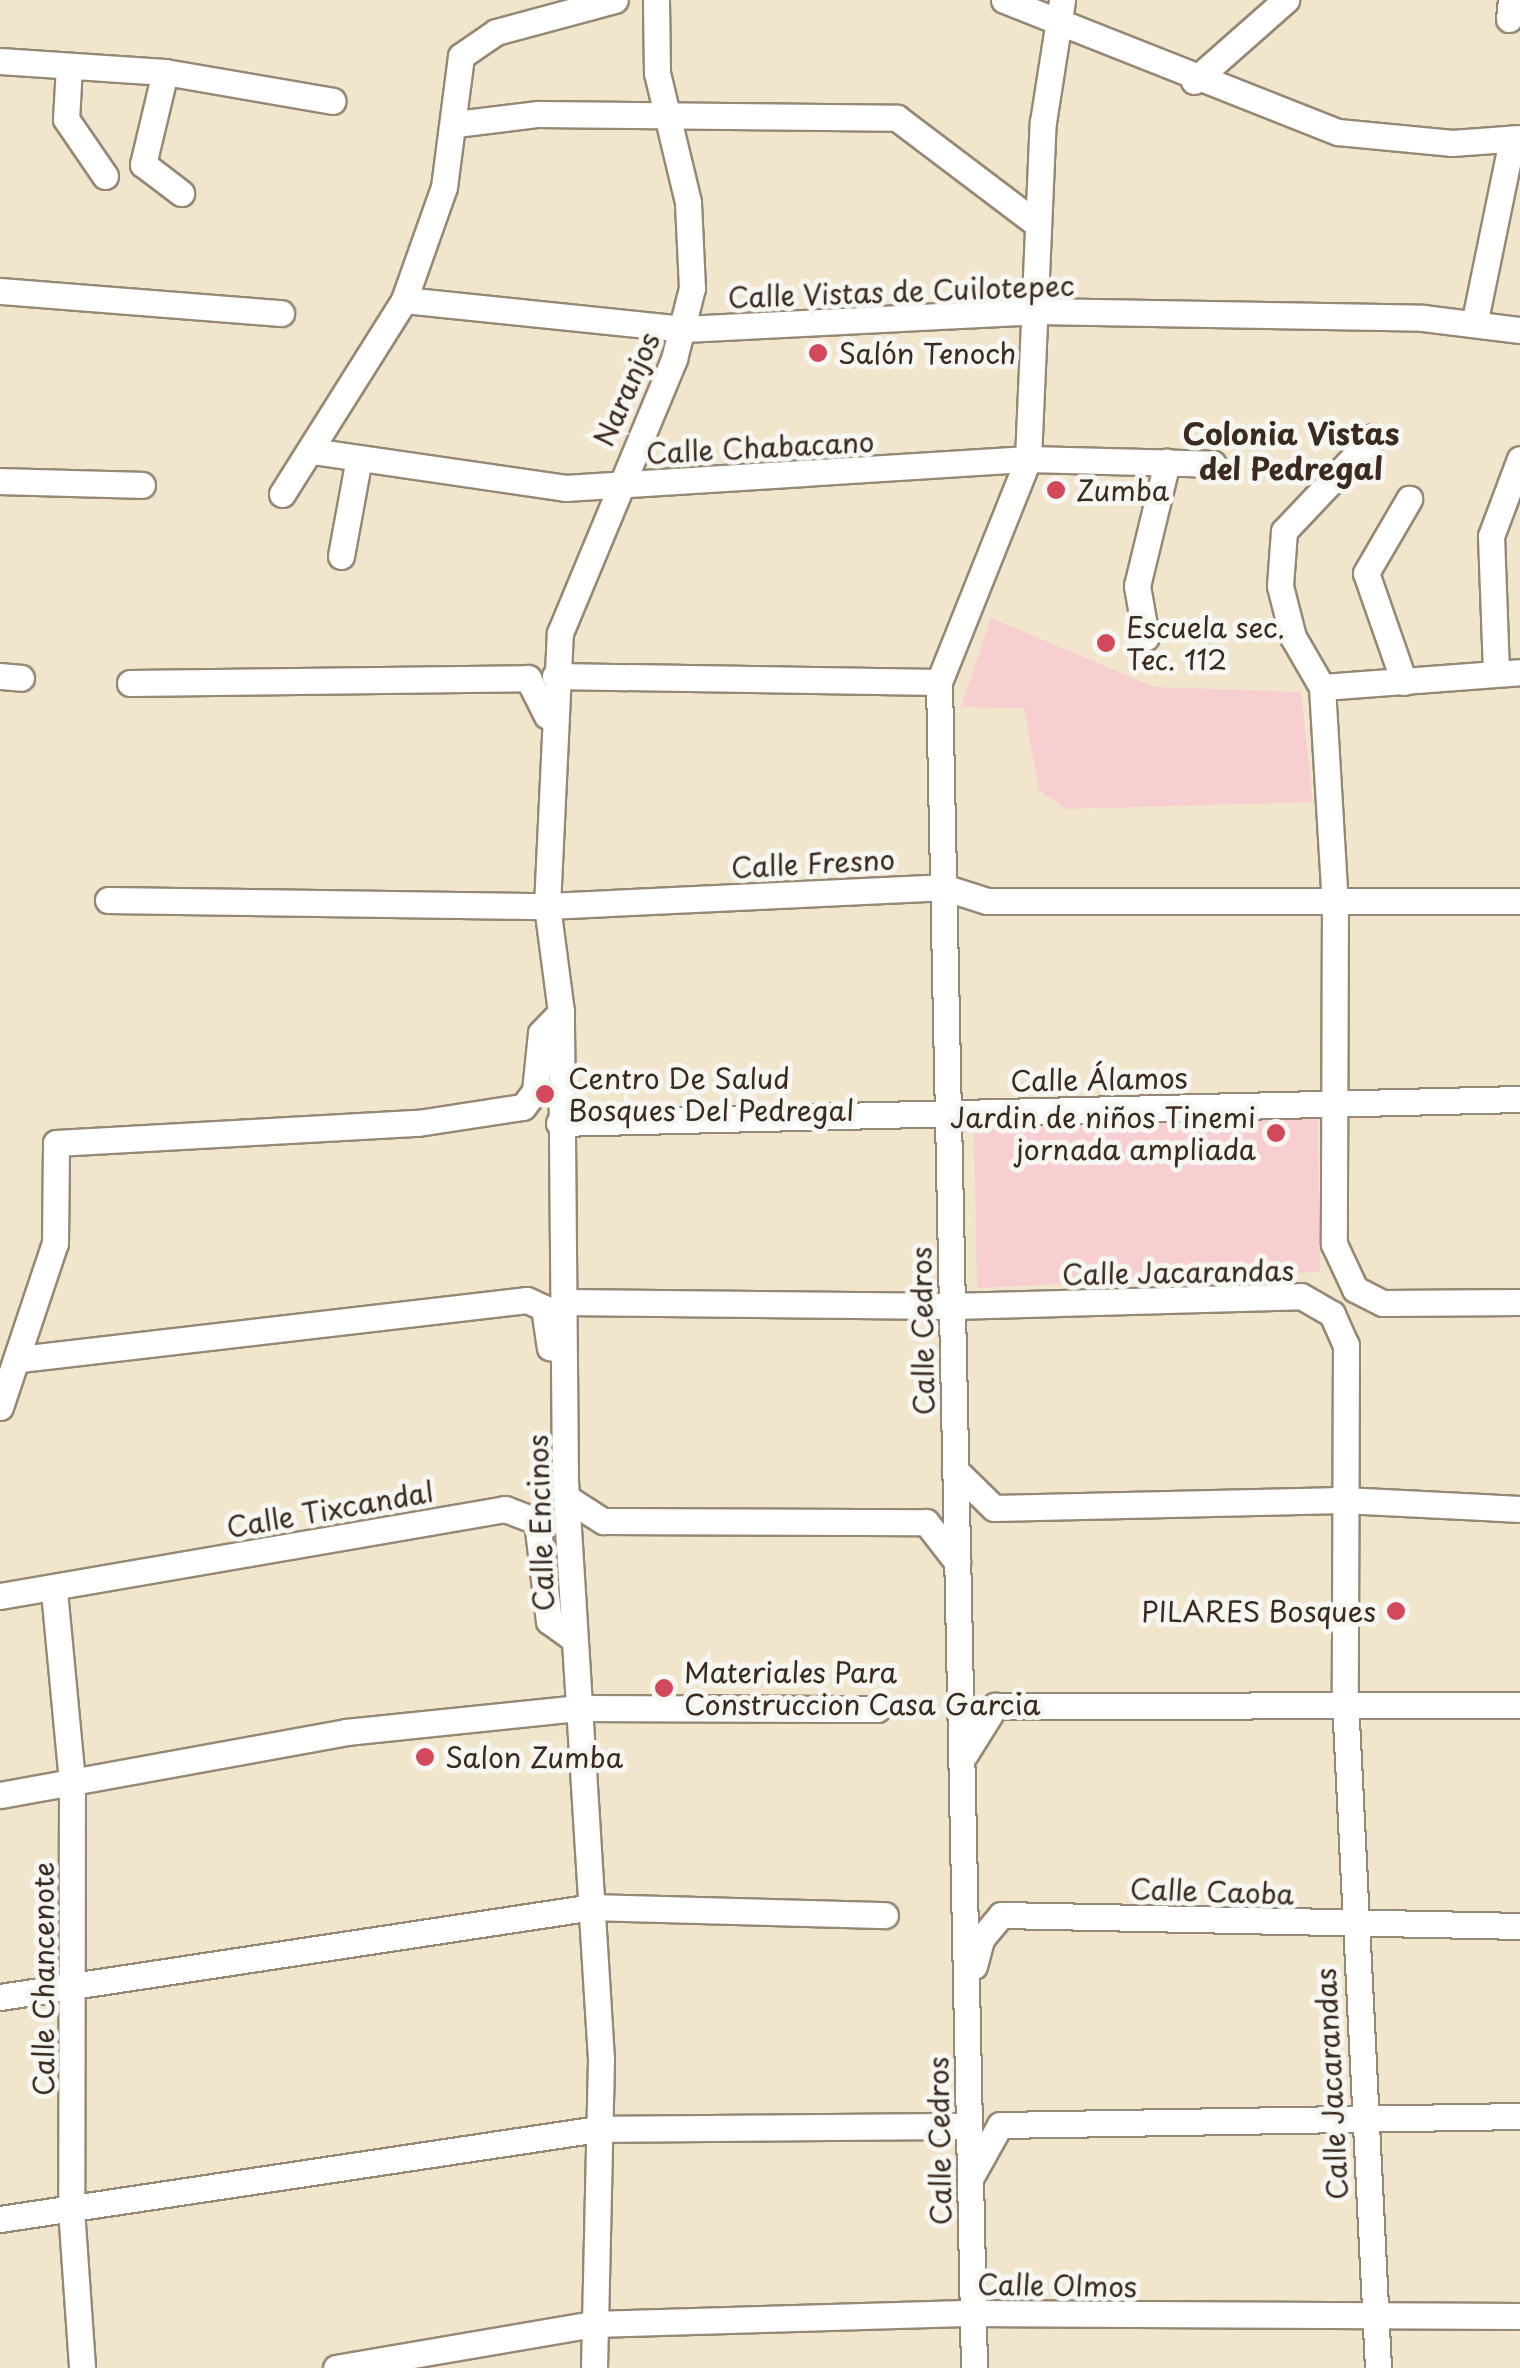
<!DOCTYPE html>
<meta charset="utf-8">
<style>
body{margin:0}
#map{position:relative;width:1520px;height:2368px;overflow:hidden;background:#f1e5cc;font-family:"Playpen Sans",sans-serif}
div>[style]{position:absolute}
[style*='--x']{left:calc(var(--x)*1px);top:calc(var(--y)*1px);width:calc(var(--w)*1px);rotate:calc(var(--a)*1deg)}
.built>*{inset:0;background:#f7cfd0}
.roads{filter:drop-shadow(2px 0 #968875) drop-shadow(-2px 0 #968875) drop-shadow(0 2px #968875) drop-shadow(0 -2px #968875)}
.minor>*{height:25px;margin:-12.5px;padding:0 12.5px;transform-origin:12.5px;border-radius:12.5px;background:#fff}
.dots>*{width:28px;height:28px;translate:-50% -50%;box-sizing:border-box;border:5px solid #f6f6f2;border-radius:50%}
span{translate:-50% -50%;white-space:nowrap;text-align:center;line-height:1.15;-webkit-text-stroke:10px #f6f6f2;paint-order:stroke}
.street-label{font-size:28px;color:#3b2a1e}
.poi-label{font-size:28px;color:#3b2a1e}
.left{translate:0 -50%;text-align:left}
.right{translate:-100% -50%;text-align:right}
.neighbourhood-label{font-size:30px;color:#3b2a1e;font-weight:700}
</style>
<div id="map">
<div class="built">
<i style="clip-path:polygon(991px 618px,1154px 687px,1301px 692px,1313px 802px,1066px 809px,1039px 790px,1024px 708px,961px 707px)"></i>
<i style="clip-path:polygon(1318px 1116px,1320px 1272px,977px 1288px,974px 1121px)"></i>
</div>
<div class="roads">
<div class="minor">
<i style="--x:1004;--y:0;--w:359;--a:21.6"></i>
<i style="--x:1338;--y:132;--w:115;--a:5.5"></i>
<i style="--x:1452;--y:143;--w:68;--a:-4.2"></i>
<i style="--x:1509;--y:19;--w:19;--a:-84"></i>
<i style="--x:0;--y:61;--w:165;--a:3.8"></i>
<i style="--x:165;--y:72;--w:170;--a:9.8"></i>
<i style="--x:69;--y:66;--w:53;--a:93.2"></i>
<i style="--x:66;--y:119;--w:69;--a:55.6"></i>
<i style="--x:165;--y:72;--w:95;--a:103.4"></i>
<i style="--x:143;--y:164;--w:48;--a:37.3"></i>
<i style="--x:1194;--y:81;--w:123;--a:-41.4"></i>
<i style="--x:456;--y:124;--w:83;--a:-7"></i>
<i style="--x:538;--y:114;--w:359;--a:0.6"></i>
<i style="--x:897;--y:118;--w:176;--a:37.1"></i>
<i style="--x:0;--y:291;--w:282;--a:4.5"></i>
<i style="--x:404;--y:300;--w:281;--a:5.9"></i>
<i style="--x:684;--y:329;--w:352;--a:-2.9"></i>
<i style="--x:1036;--y:311;--w:387;--a:1"></i>
<i style="--x:1423;--y:318;--w:98;--a:7.1"></i>
<i style="--x:1475;--y:320;--w:185;--a:-78.4"></i>
<i style="--x:1373;--y:437;--w:129;--a:133.4"></i>
<i style="--x:1284;--y:531;--w:55;--a:94.2"></i>
<i style="--x:1280;--y:586;--w:53;--a:75.7"></i>
<i style="--x:1293;--y:637;--w:58;--a:59.9"></i>
<i style="--x:1322;--y:687;--w:216;--a:86.6"></i>
<i style="--x:1335;--y:903;--w:341;--a:90.2"></i>
<i style="--x:1334;--y:1244;--w:50;--a:65"></i>
<i style="--x:1355;--y:1289;--w:31;--a:27"></i>
<i style="--x:1383;--y:1303;--w:137;--a:-0.4"></i>
<i style="--x:312;--y:451;--w:256;--a:8.3"></i>
<i style="--x:565;--y:488;--w:464;--a:-3.6"></i>
<i style="--x:1028;--y:459;--w:185;--a:1.5"></i>
<i style="--x:0;--y:481;--w:142;--a:1.6"></i>
<i style="--x:282;--y:494;--w:229;--a:-57.8"></i>
<i style="--x:404;--y:300;--w:120;--a:-70.5"></i>
<i style="--x:444;--y:187;--w:132;--a:-82.6"></i>
<i style="--x:461;--y:56;--w:42;--a:-34.4"></i>
<i style="--x:496;--y:32;--w:123;--a:-15.1"></i>
<i style="--x:341;--y:556;--w:95;--a:-79.6"></i>
<i style="--x:1146;--y:637;--w:52;--a:-100"></i>
<i style="--x:1137;--y:586;--w:128;--a:-76.4"></i>
<i style="--x:1496;--y:672;--w:136;--a:-92.1"></i>
<i style="--x:1491;--y:536;--w:82;--a:-69.4"></i>
<i style="--x:0;--y:676;--w:21;--a:5"></i>
<i style="--x:555;--y:676;--w:384;--a:0.9"></i>
<i style="--x:1404;--y:682;--w:115;--a:-109.2"></i>
<i style="--x:1366;--y:573;--w:86;--a:-59.8"></i>
<i style="--x:130;--y:683;--w:398;--a:-0.7"></i>
<i style="--x:528;--y:678;--w:42;--a:63.4"></i>
<i style="--x:1322;--y:687;--w:199;--a:-4.3"></i>
<i style="--x:108;--y:900;--w:439;--a:0.8"></i>
<i style="--x:547;--y:906;--w:396;--a:-2.7"></i>
<i style="--x:943;--y:887;--w:46;--a:17.7"></i>
<i style="--x:987;--y:901;--w:533;--a:0"></i>
<i style="--x:559;--y:1123;--w:961;--a:-1.43"></i>
<i style="--x:563;--y:1302;--w:389;--a:0.6"></i>
<i style="--x:952;--y:1306;--w:349;--a:-1.6"></i>
<i style="--x:1301;--y:1296;--w:36;--a:30"></i>
<i style="--x:1332;--y:1314;--w:34;--a:66"></i>
<i style="--x:1346;--y:1345;--w:355;--a:90.2"></i>
<i style="--x:1345;--y:1700;--w:669;--a:87.17"></i>
<i style="--x:20;--y:1359;--w:510;--a:-6.64"></i>
<i style="--x:527;--y:1300;--w:19;--a:25"></i>
<i style="--x:544;--y:1308;--w:40;--a:81.5"></i>
<i style="--x:0;--y:1407;--w:173;--a:-71.5"></i>
<i style="--x:55;--y:1243;--w:100;--a:-89.4"></i>
<i style="--x:56;--y:1143;--w:363;--a:-3.2"></i>
<i style="--x:418;--y:1123;--w:106;--a:-8.7"></i>
<i style="--x:523;--y:1107;--w:20;--a:-53"></i>
<i style="--x:535;--y:1091;--w:58;--a:-84.1"></i>
<i style="--x:541;--y:1033;--w:29;--a:-46"></i>
<i style="--x:955;--y:1470;--w:54;--a:44.3"></i>
<i style="--x:994;--y:1508;--w:349;--a:-1.3"></i>
<i style="--x:1343;--y:1500;--w:177;--a:2.9"></i>
<i style="--x:567;--y:1498;--w:43;--a:32.6"></i>
<i style="--x:603;--y:1521;--w:323;--a:0.2"></i>
<i style="--x:926;--y:1522;--w:51;--a:52.2"></i>
<i style="--x:54;--y:1591;--w:191;--a:84.6"></i>
<i style="--x:72;--y:1781;--w:428;--a:90.1"></i>
<i style="--x:71;--y:2209;--w:159;--a:86"></i>
<i style="--x:0;--y:1596;--w:512;--a:-9.77"></i>
<i style="--x:505;--y:1509;--w:34;--a:21"></i>
<i style="--x:537;--y:1521;--w:101;--a:83.2"></i>
<i style="--x:549;--y:1621;--w:31;--a:36"></i>
<i style="--x:965;--y:1754;--w:57;--a:-58"></i>
<i style="--x:995;--y:1706;--w:525;--a:-0.11"></i>
<i style="--x:0;--y:1795;--w:352;--a:-10.3"></i>
<i style="--x:346;--y:1732;--w:235;--a:-5.9"></i>
<i style="--x:580;--y:1708;--w:297;--a:0.2"></i>
<i style="--x:974;--y:1966;--w:28;--a:-75"></i>
<i style="--x:981;--y:1939;--w:31;--a:-50"></i>
<i style="--x:1001;--y:1915;--w:519;--a:1.21"></i>
<i style="--x:0;--y:1997;--w:600;--a:-8.63"></i>
<i style="--x:593;--y:1907;--w:292;--a:1.6"></i>
<i style="--x:972;--y:2175;--w:57;--a:-60.8"></i>
<i style="--x:1000;--y:2125;--w:520;--a:-0.99"></i>
<i style="--x:0;--y:2219;--w:605;--a:-8.56"></i>
<i style="--x:598;--y:2129;--w:371;--a:-0.5"></i>
<i style="--x:336;--y:2368;--w:261;--a:-9.7"></i>
<i style="--x:593;--y:2324;--w:380;--a:-1.7"></i>
<i style="--x:973;--y:2313;--w:547;--a:0.31"></i>
<i style="--x:594;--y:2368;--w:309;--a:-88.7"></i>
<i style="--x:601;--y:2059;--w:580;--a:-93.56"></i>
<i style="--x:565;--y:1480;--w:468;--a:-90.5"></i>
<i style="--x:561;--y:1012;--w:107;--a:-97.5"></i>
<i style="--x:547;--y:906;--w:273;--a:-87.3"></i>
<i style="--x:560;--y:633;--w:297;--a:-67.4"></i>
<i style="--x:674;--y:359;--w:73;--a:-75.8"></i>
<i style="--x:692;--y:288;--w:86;--a:-92.7"></i>
<i style="--x:688;--y:202;--w:133;--a:-103.5"></i>
<i style="--x:657;--y:73;--w:73;--a:-90.8"></i>
<i style="--x:974;--y:2368;--w:1686;--a:-91.19"></i>
<i style="--x:939;--y:682;--w:240;--a:-68.2"></i>
<i style="--x:1028;--y:459;--w:337;--a:-87.5"></i>
<i style="--x:1043;--y:122;--w:123;--a:-81.1"></i>
</div>
</div>
<div class="dots">
<i style="left:818px;top:353px;background:#d1495b"></i>
<i style="left:1056px;top:490px;background:#d1495b"></i>
<i style="left:1106px;top:643px;background:#d1495b"></i>
<i style="left:545px;top:1094px;background:#d1495b"></i>
<i style="left:1276px;top:1133px;background:#d1495b"></i>
<i style="left:1396px;top:1611px;background:#d1495b"></i>
<i style="left:664px;top:1688px;background:#d1495b"></i>
<i style="left:425px;top:1757px;background:#d1495b"></i>
</div>
<div class="street-label">
<span style="left:901px;top:291px;rotate:-2deg">Calle Vistas de Cuilotepec</span>
<span style="left:626px;top:389px;rotate:-66deg">Naranjos</span>
<span style="left:760px;top:447px;rotate:-3deg">Calle Chabacano</span>
<span style="left:813px;top:863px;rotate:-3deg">Calle Fresno</span>
<span style="left:1099px;top:1079px;rotate:-1deg">Calle Álamos</span>
<span style="left:1178px;top:1272px;rotate:-1deg">Calle Jacarandas</span>
<span style="left:922px;top:1331px;rotate:-91deg">Calle Cedros</span>
<span style="left:330px;top:1509px;rotate:-10deg">Calle Tixcandal</span>
<span style="left:540px;top:1523px;rotate:-92deg">Calle Encinos</span>
<span style="left:1212px;top:1891px;rotate:2deg">Calle Caoba</span>
<span style="left:43px;top:1979px;rotate:-90deg">Calle Chancenote</span>
<span style="left:1331px;top:2084px;rotate:-93deg">Calle Jacarandas</span>
<span style="left:939px;top:2141px;rotate:-91deg">Calle Cedros</span>
<span style="left:1057px;top:2285px;rotate:1deg">Calle Olmos</span>
</div>
<div class="poi-label">
<span class="left" style="left:838px;top:353px">Salón Tenoch</span>
<span class="left" style="left:1076px;top:490px">Zumba</span>
<span class="left" style="left:1126px;top:643px">Escuela sec.<br>Tec. 112</span>
<span class="left" style="left:568px;top:1094px">Centro De Salud<br>Bosques Del Pedregal</span>
<span class="right" style="left:1256px;top:1133px">Jardin de niños Tinemi<br>jornada ampliada</span>
<span class="right" style="left:1376px;top:1611px">PILARES Bosques</span>
<span class="left" style="left:684px;top:1688px">Materiales Para<br>Construccion Casa Garcia</span>
<span class="left" style="left:445px;top:1757px">Salon Zumba</span>
</div>
<div class="neighbourhood-label">
<span style="left:1291px;top:450px">Colonia Vistas<br>del Pedregal</span>
</div>
</div>
